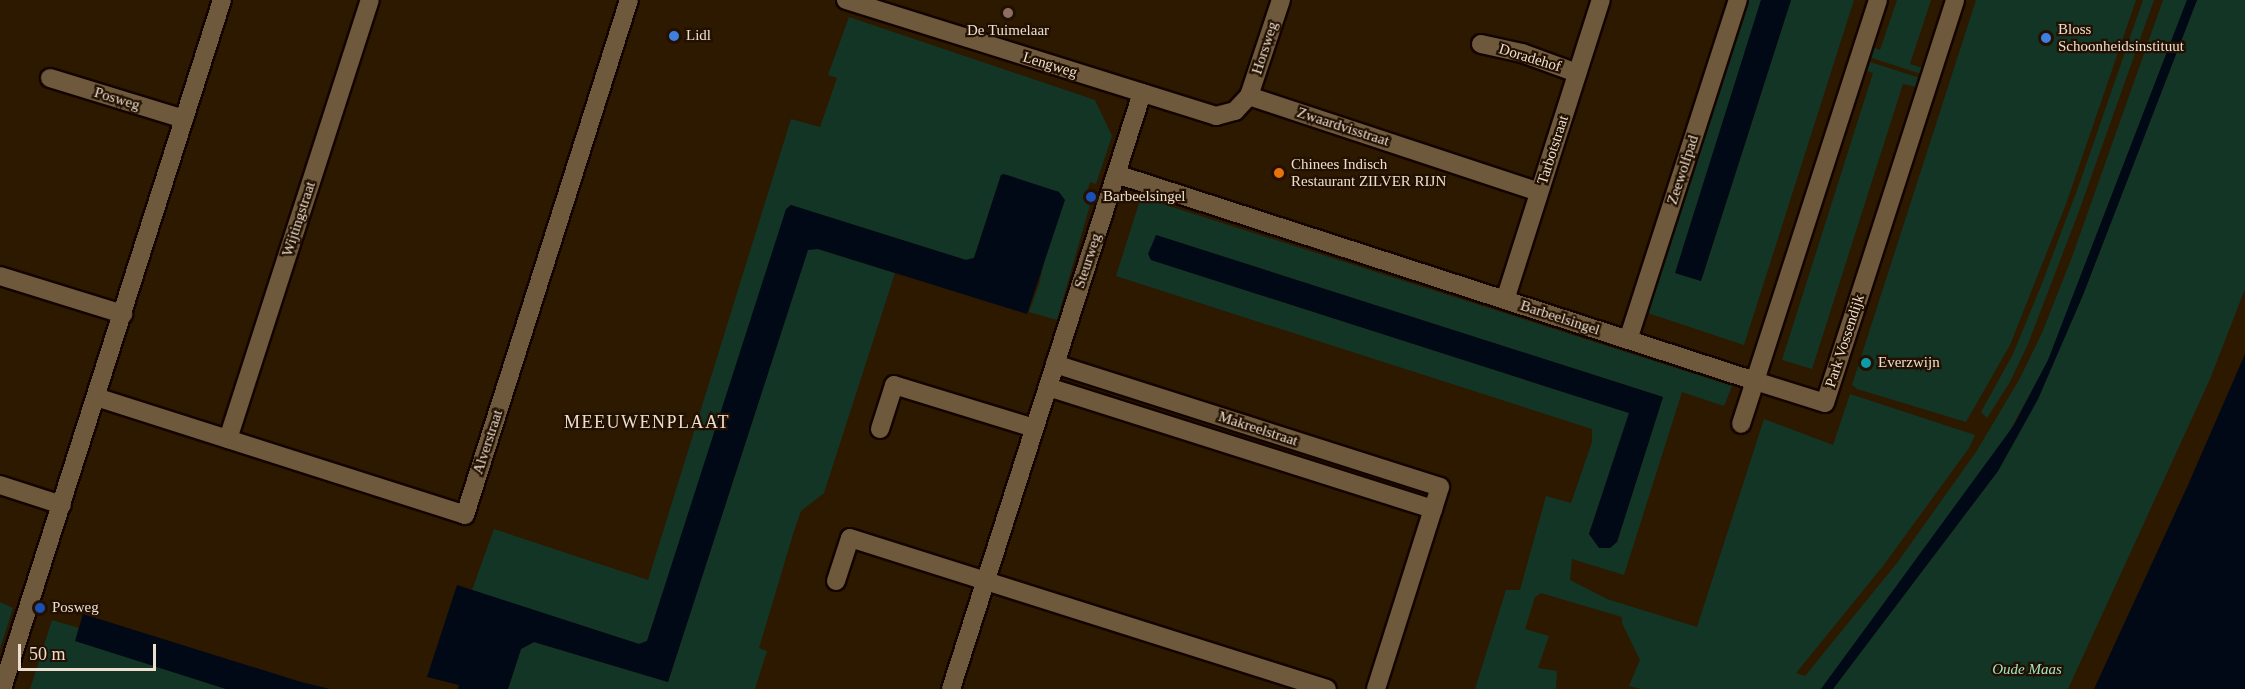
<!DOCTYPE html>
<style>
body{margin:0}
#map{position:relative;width:2245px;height:689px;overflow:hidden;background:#2c1900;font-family:"Times New Roman",serif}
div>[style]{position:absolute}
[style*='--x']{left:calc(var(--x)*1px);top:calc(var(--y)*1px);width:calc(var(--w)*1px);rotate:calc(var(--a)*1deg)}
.green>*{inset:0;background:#133526}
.water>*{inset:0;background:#000915}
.roads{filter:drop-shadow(2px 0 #140400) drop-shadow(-2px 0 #140400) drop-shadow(0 2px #140400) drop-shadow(0 -2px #140400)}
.street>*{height:18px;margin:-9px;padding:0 9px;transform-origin:9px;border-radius:9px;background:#6f593d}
.dots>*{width:16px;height:16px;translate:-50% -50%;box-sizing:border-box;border:3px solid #221000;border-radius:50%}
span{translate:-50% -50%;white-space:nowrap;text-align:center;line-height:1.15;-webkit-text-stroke:4.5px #221000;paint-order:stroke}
.poi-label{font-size:15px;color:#ecdfd0}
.left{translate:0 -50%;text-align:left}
.street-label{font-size:15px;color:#ecdfd0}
.park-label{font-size:15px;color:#a1e3c3;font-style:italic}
.quarter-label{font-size:18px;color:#ecdfd0;letter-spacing:1.5px}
.scale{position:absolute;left:18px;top:644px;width:138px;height:27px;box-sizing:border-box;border:3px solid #ecdfd0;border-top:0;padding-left:8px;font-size:18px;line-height:21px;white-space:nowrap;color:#ecdfd0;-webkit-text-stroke:4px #221000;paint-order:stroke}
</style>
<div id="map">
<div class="green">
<i style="clip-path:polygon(1744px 0,1761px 0,1676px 273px,1701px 281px,1791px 0,1854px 0,1744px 345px,1645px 312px)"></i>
<i style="clip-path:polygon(1897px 0,1931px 0,1910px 64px,1923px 68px,1921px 74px,1866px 56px,1870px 46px,1880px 50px)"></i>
<i style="clip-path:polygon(1976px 0,2136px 0,2066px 204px,2010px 345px,1966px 422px,1857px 389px,1852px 385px)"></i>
<i style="clip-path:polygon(2143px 0,2154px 0,2079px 211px,2028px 344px,2010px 382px,1987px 418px,1981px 412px,2013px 354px,2041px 286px,2079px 185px)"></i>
<i style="clip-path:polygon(evenodd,2163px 0,2187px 0,2048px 361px,2002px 445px,1821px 689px,1641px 689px,1629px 686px,1640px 660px,1622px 623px,1622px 617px,1541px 593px,1535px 597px,1525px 629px,1549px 636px,1538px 668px,1557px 671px,1556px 689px,1475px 689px,1506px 590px,1520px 590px,1546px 496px,1571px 503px,1592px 442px,1592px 429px,1116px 276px,1141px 197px,1732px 386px,1724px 406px,1682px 392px,1624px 575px,1572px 559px,1570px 580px,1607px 599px,1697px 627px,1764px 419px,1833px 445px,1850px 394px,1975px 435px,1969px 448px,1883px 566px,1796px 673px,1805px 676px,1897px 563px,1976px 452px,2019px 380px,2042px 333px,2072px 257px,2163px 0,1156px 235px,1663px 397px,1617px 542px,1589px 534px,1629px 413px,1151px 260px,1156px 235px)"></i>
<i style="clip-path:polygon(2197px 0,2245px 0,2245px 289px,2210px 379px,2068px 689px,1833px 689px,1998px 471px,2038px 399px,2083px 295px)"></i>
<i style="clip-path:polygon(849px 17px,1095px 100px,1112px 136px,1096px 184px,1090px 182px,1086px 196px,1092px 198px,1057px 320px,1029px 312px,1039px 285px,1059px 192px,1001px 175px,974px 258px,966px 260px,790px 205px,647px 641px,639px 644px,472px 590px,494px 529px,648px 580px,791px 119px,820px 127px,837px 78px,828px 75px)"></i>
<i style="clip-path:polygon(1864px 60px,1920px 78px,1917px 87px,1903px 84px,1812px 369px,1782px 360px,1873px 73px,1861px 69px)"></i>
<i style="clip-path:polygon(808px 249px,818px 249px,895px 273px,824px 493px,801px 511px,794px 531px,759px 648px,767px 651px,755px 689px,508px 689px,521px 649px,534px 642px,668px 682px)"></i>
<i style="clip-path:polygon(0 602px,13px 608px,0 649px)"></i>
<i style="clip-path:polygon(52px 620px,79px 628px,76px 641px,226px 689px,30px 689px)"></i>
</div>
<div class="water">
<i style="clip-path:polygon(1761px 0,1791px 0,1701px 281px,1675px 273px)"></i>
<i style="clip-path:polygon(2187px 0,2197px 0,2083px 295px,2038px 399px,1998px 471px,1833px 689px,1821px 689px,2014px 425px,2048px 360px)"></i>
<i style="clip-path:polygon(1004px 174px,1059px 192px,1065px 200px,1027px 314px,818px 249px,808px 250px,668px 682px,534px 642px,521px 649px,508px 689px,458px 689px,459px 685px,427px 677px,457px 585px,639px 644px,647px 641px,786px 209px,791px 205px,966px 260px,974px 258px,1001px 175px)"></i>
<i style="clip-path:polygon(1156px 235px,1663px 397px,1617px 542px,1610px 548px,1599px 548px,1589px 534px,1629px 413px,1151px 260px,1148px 254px)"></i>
<i style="clip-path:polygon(2245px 354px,2245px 689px,2094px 689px,2188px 485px)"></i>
<i style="clip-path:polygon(83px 614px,301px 682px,330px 689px,226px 689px,75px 641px)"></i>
</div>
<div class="roads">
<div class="street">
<i style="--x:846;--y:0;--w:388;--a:17.4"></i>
<i style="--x:1216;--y:116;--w:20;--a:-15"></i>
<i style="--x:1235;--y:111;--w:21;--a:-47"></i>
<i style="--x:1249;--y:96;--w:101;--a:-71.6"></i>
<i style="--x:1878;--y:0;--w:400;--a:107.9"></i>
<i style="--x:1755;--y:381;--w:73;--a:17.4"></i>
<i style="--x:1825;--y:403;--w:423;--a:-72.1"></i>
<i style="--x:1481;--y:44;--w:42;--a:12.4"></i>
<i style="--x:1522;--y:53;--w:59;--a:20"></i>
<i style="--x:50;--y:78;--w:140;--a:17"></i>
<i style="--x:1249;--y:96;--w:305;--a:18.3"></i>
<i style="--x:1116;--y:174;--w:672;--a:17.95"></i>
<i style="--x:1755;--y:381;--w:45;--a:108"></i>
<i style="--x:0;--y:276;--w:129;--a:17.2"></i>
<i style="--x:1505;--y:300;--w:315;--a:-72.3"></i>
<i style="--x:1628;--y:340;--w:357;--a:-72.1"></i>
<i style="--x:1055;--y:364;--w:404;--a:17.7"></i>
<i style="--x:1440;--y:487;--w:212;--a:107.6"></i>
<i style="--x:1048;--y:387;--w:404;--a:17.6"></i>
<i style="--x:96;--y:397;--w:387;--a:17.7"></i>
<i style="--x:465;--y:515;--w:540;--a:-72.34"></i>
<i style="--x:880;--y:429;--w:46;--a:-72.3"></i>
<i style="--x:894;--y:385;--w:146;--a:17.1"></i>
<i style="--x:228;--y:439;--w:461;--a:-72.1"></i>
<i style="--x:0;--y:485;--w:65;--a:17.9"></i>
<i style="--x:836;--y:581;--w:45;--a:-72"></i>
<i style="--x:850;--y:538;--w:500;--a:17.57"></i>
<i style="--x:2;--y:689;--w:723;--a:-72.29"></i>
<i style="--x:951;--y:689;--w:626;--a:-72.23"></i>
</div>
</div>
<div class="dots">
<i style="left:1008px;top:13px;background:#8d6e63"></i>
<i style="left:674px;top:36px;background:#3f7fe0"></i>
<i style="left:2046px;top:38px;background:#3f7fe0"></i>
<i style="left:1279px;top:173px;background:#e8710a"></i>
<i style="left:1091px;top:197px;background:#1a4fb4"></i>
<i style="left:1866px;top:363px;background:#0f9aa8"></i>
<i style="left:40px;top:608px;background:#1a4fb4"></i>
</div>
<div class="poi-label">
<span class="left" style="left:2058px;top:38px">Bloss<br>Schoonheidsinstituut</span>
<span style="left:1008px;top:31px">De Tuimelaar</span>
<span class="left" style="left:686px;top:36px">Lidl</span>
<span class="left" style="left:1291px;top:173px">Chinees Indisch<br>Restaurant ZILVER RIJN</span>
<span class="left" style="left:1103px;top:197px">Barbeelsingel</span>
<span class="left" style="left:1878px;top:363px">Everzwijn</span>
<span class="left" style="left:52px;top:608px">Posweg</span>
</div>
<div class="street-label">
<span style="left:1265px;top:48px;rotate:-72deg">Horsweg</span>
<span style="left:1530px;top:58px;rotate:17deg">Doradehof</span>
<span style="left:1050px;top:65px;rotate:17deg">Lengweg</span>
<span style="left:117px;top:99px;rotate:17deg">Posweg</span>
<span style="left:1343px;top:127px;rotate:18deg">Zwaardvisstraat</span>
<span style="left:1553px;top:150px;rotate:-72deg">Tarbotstraat</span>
<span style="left:1683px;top:170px;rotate:-72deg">Zeewolfpad</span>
<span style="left:299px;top:219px;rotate:-72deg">Wijtingstraat</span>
<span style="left:1088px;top:261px;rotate:-72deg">Steurweg</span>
<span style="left:1560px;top:318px;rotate:18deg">Barbeelsingel</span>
<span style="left:1845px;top:341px;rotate:-72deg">Park Vossendijk</span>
<span style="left:1258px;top:429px;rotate:18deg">Makreelstraat</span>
<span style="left:488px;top:442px;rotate:-72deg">Alverstraat</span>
</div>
<div class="park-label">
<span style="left:2027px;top:670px">Oude Maas</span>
</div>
<div class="quarter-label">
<span style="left:647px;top:422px">MEEUWENPLAAT</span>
</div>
<div class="scale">50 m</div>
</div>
